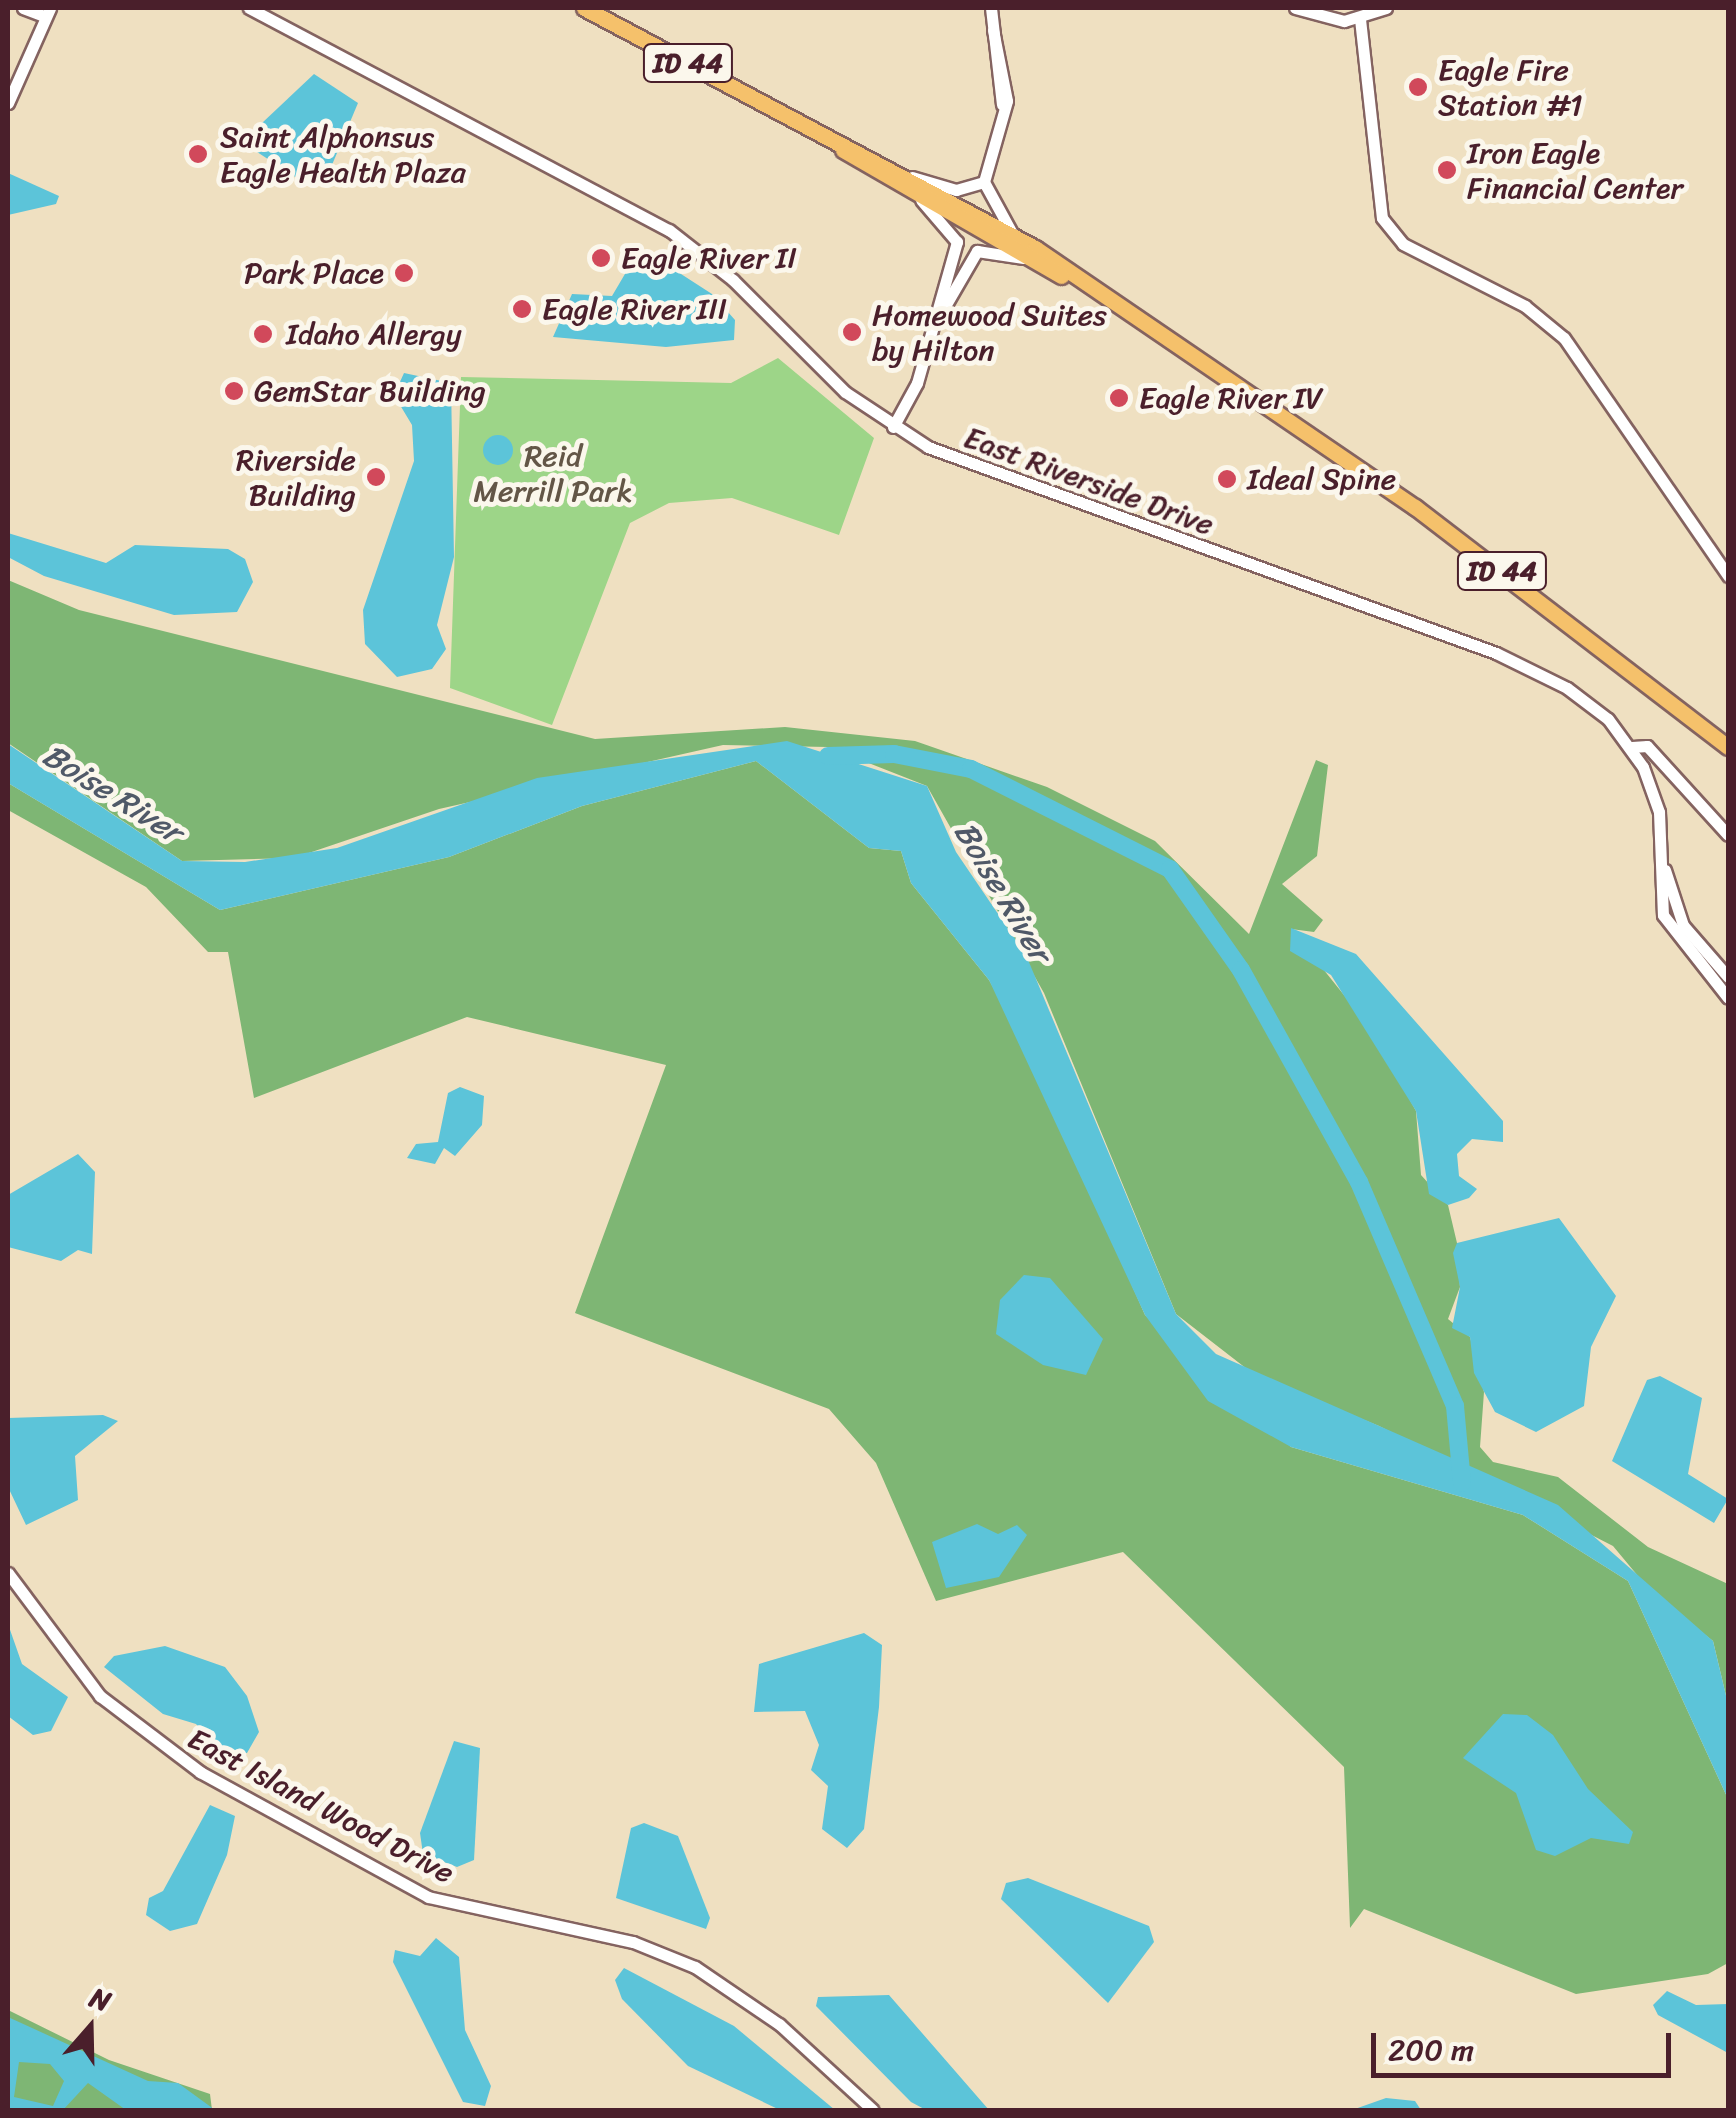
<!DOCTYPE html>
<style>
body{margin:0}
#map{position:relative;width:1736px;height:2118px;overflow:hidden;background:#efe0c1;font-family:Sriracha,sans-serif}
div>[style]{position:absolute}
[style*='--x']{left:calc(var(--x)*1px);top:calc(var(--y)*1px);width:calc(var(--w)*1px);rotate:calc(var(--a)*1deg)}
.green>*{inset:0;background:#9dd588}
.forest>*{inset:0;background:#7eb674}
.water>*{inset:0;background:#5cc4d9}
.round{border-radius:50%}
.river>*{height:18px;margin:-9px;padding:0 9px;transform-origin:9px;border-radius:9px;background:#5cc4d9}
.roads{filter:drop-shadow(2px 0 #846360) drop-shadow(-2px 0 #846360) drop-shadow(0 2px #846360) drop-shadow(0 -2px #846360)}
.tertiary>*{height:11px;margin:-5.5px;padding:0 5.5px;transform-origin:5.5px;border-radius:5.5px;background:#fff}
.trunk>*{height:15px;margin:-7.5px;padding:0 7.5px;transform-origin:7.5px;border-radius:7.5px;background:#f5c16b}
.dots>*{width:28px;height:28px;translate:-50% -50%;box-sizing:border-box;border:5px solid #fbf7ec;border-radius:50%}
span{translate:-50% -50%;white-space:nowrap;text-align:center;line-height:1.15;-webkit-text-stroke:10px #fbf7ec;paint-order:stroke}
.shield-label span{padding:2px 8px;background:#fbf7ec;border:2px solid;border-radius:8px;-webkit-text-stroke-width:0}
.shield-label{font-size:28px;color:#4a1f2b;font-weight:700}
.poi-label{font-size:30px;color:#4a1f2b}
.left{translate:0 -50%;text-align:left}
.right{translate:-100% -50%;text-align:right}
.park-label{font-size:30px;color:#635647}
.street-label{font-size:30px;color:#4a1f2b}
.water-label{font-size:32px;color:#505968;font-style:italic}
.frame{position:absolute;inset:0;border:10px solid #4a1f2b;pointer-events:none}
.north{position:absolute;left:40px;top:1978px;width:100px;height:100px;-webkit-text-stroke:8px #fbf7ec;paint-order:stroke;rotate:20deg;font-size:28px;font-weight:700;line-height:40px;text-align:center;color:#4a1f2b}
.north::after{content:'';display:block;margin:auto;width:35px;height:45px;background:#4a1f2b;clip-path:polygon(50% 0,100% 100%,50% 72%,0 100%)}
.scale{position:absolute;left:1371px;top:2033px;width:300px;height:45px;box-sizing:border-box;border:5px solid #4a1f2b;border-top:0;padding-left:12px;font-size:30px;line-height:35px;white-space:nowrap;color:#4a1f2b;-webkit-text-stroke:8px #fbf7ec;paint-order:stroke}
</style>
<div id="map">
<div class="green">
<i style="clip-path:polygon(778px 358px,874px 438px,839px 535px,732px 498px,669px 503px,630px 523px,552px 725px,450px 688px,461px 377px,731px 383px)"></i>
</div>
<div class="forest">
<i style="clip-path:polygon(8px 580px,79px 610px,595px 739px,785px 727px,915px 741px,1047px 787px,1155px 841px,1249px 934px,1316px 760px,1328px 765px,1317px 856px,1282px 884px,1323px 920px,1314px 932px,1291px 929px,1368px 1025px,1416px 1111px,1421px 1175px,1448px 1205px,1457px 1243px,1460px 1287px,1448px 1319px,1470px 1337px,1484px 1392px,1480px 1447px,1493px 1462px,1558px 1477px,1648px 1547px,1728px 1584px,1728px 1704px,1713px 1641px,1653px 1594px,1613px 1546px,1379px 1426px,1256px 1376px,1176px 1314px,1044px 993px,927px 786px,828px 747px,723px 745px,439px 809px,294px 858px,182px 861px,8px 743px)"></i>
<i style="clip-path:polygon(756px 761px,869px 848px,901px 851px,911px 883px,989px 980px,1029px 1052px,1145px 1315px,1291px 1447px,1523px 1515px,1628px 1581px,1728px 1799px,1728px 1963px,1708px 1974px,1576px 1994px,1364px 1909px,1350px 1928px,1344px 1767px,1123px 1552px,936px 1601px,876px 1463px,829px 1409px,575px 1313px,666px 1065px,467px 1017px,254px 1098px,228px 952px,208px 952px,146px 887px,8px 810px,8px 783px,220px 910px,449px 857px,582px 806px)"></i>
<i style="clip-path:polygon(8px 2010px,109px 2060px,210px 2094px,212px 2110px,8px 2110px)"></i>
</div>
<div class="water">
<i style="clip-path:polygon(314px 74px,358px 103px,329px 172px,303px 182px,254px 150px,262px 123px)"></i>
<i style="clip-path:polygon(8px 173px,59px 196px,56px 204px,8px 215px)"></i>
<i style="clip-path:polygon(650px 254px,712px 294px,735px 320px,734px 340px,666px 347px,553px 337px,572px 294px,612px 296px,632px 262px)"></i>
<i style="clip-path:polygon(404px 373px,451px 383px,454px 557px,437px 625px,446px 649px,432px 669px,397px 677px,365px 644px,363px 610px,414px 461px,412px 425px,394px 395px)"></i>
<i class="round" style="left:483px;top:435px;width:30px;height:30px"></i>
<i style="clip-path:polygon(8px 533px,106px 563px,135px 545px,228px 549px,245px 559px,253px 582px,237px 612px,174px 615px,44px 576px,8px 557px)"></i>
<i style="clip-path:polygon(787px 741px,927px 786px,956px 852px,1026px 955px,1176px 1314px,1216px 1354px,1558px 1505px,1713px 1641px,1728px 1704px,1728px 1799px,1628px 1581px,1523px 1515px,1291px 1447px,1208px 1401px,1145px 1315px,989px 980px,911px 883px,901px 851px,869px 848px,756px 761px,582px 806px,449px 857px,220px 910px,8px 783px,8px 744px,182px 861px,245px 862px,337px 848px,537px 778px)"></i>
<i style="clip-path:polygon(1291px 928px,1356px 954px,1503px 1121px,1503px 1142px,1472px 1139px,1457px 1154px,1459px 1176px,1477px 1189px,1469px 1198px,1448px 1205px,1429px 1194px,1416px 1111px,1331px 975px,1290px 951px)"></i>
<i style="clip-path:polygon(460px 1087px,484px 1096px,482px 1125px,455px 1156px,444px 1148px,435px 1164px,407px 1158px,416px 1144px,438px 1142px,448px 1093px)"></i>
<i style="clip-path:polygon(78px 1154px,95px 1172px,92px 1254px,78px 1250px,61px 1261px,8px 1247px,8px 1195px)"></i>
<i style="clip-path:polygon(1559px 1218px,1616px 1296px,1591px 1347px,1584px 1406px,1536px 1432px,1495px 1412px,1474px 1373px,1470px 1337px,1452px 1328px,1460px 1287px,1453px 1253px,1457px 1243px)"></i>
<i style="clip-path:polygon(1024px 1275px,1050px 1278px,1103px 1339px,1086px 1375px,1043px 1365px,996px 1334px,1000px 1300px)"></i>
<i style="clip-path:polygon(1660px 1376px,1702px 1398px,1688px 1474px,1728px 1499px,1714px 1523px,1612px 1461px,1647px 1380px)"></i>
<i style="clip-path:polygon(103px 1415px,118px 1421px,75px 1456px,78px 1500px,26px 1525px,8px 1487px,8px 1418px)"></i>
<i style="clip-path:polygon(977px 1524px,998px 1534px,1017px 1525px,1027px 1535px,999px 1577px,946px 1588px,932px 1542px)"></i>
<i style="clip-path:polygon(8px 1624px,22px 1664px,68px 1697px,51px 1731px,33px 1735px,8px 1716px)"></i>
<i style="clip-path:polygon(864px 1633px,882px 1645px,879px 1707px,864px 1829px,847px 1848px,822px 1829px,828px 1786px,811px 1770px,819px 1745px,805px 1711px,754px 1712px,759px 1664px)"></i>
<i style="clip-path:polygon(165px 1646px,225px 1667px,247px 1696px,259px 1732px,247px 1753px,219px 1754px,196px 1724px,163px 1714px,104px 1667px,114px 1656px)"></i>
<i style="clip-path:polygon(1503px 1714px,1527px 1715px,1553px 1735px,1588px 1789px,1633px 1832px,1629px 1844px,1591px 1838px,1555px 1856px,1536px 1850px,1516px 1793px,1463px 1758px)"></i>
<i style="clip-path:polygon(454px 1741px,480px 1748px,474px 1860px,457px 1867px,423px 1854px,420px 1833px)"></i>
<i style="clip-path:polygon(210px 1805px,235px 1816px,227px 1855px,197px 1924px,170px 1931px,146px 1915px,149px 1898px,163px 1891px)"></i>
<i style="clip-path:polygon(644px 1823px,678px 1836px,710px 1918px,706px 1929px,616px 1898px,631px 1828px)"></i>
<i style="clip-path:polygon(1028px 1878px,1149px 1926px,1154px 1942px,1108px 2003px,1001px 1899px,1006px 1883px)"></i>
<i style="clip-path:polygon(436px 1938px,459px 1957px,465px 2030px,491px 2086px,485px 2106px,463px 2102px,393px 1962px,395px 1950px,420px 1956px)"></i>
<i style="clip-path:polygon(624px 1968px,734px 2026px,835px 2110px,780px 2110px,688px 2066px,622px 1999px,615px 1980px)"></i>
<i style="clip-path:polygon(1667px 1991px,1696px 2005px,1728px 2004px,1728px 2053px,1658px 2015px,1653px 2005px)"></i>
<i style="clip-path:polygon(889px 1995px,982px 2102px,989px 2110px,926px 2110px,911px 2102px,816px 2006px,818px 1997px)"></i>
<i style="clip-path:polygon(evenodd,8px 2017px,148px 2081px,178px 2083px,215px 2110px,126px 2110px,88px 2083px,63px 2110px,8px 2110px,8px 2017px,19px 2062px,50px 2064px,64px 2081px,53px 2106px,14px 2097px,19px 2062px)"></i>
<i style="clip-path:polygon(1386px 2098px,1415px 2101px,1421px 2110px,1352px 2110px)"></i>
</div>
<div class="river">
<i style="--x:828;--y:756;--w:66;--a:-1.7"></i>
<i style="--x:894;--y:754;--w:78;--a:11"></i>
<i style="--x:971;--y:769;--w:223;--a:26.7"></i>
<i style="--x:1170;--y:869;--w:123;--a:54.9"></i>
<i style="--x:1241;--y:970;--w:243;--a:60.9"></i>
<i style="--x:1359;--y:1182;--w:244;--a:66.8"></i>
<i style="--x:1455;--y:1406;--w:77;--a:84.8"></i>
</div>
<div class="roads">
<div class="tertiary">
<i style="--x:23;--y:8;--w:22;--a:21"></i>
<i style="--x:249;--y:8;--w:475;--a:27.9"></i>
<i style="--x:669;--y:230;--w:81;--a:38"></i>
<i style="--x:733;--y:280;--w:158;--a:45"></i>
<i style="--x:845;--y:392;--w:100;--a:33.5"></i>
<i style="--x:928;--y:447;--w:604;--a:19.93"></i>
<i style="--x:1496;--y:653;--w:79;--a:26.2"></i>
<i style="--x:1567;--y:688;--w:51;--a:37.1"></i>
<i style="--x:1608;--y:719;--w:59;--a:53.9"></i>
<i style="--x:1643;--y:767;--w:48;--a:70.4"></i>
<i style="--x:1659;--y:812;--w:103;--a:87.8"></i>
<i style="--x:1663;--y:915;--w:105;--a:51.9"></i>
<i style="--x:991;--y:8;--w:97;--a:83.5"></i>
<i style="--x:1295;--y:8;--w:51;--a:14.9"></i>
<i style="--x:1344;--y:21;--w:44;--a:-17.2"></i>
<i style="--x:1360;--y:19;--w:200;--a:83.7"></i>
<i style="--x:1382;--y:218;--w:33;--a:51"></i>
<i style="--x:1403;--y:244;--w:137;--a:26.9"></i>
<i style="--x:1525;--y:306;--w:50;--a:39.4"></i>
<i style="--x:1564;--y:338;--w:289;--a:55.4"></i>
<i style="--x:993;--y:30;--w:72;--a:78.8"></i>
<i style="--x:1007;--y:101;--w:84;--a:105.9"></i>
<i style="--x:984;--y:182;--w:60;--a:61.3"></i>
<i style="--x:8;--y:103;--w:104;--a:-66.1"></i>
<i style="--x:912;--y:177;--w:46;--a:16.5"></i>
<i style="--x:956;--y:190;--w:29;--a:-16"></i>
<i style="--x:937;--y:320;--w:80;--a:-59.9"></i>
<i style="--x:977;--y:251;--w:47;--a:8.7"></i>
<i style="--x:893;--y:427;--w:50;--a:-61.4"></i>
<i style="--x:917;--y:383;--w:147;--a:-74.2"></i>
<i style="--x:957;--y:242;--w:55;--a:-130.6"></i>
<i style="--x:1632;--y:747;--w:15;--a:-4"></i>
<i style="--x:1647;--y:746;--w:120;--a:47.7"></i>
<i style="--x:1665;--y:870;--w:58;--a:71.9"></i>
<i style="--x:1683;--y:925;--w:69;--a:49.1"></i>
<i style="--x:8;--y:1573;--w:154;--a:53.2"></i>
<i style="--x:100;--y:1696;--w:126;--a:37.2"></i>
<i style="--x:200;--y:1772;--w:260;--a:28.7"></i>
<i style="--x:428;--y:1897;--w:210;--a:12.4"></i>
<i style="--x:633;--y:1942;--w:67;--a:22"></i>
<i style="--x:695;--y:1967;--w:102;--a:34.2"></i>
<i style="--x:779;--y:2024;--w:127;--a:42.5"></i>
</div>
<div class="trunk">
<i style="--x:584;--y:8;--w:511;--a:28.02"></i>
<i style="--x:1035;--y:248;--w:460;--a:34.3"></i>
<i style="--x:1415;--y:507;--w:394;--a:37.5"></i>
<i style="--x:843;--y:150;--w:252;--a:30"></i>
</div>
</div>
<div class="dots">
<i style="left:1418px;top:87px;background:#d1495b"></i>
<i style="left:198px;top:154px;background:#d1495b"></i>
<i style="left:1447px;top:170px;background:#d1495b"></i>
<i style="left:601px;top:258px;background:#d1495b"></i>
<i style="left:404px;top:273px;background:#d1495b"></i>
<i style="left:522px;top:309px;background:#d1495b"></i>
<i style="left:852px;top:332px;background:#d1495b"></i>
<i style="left:263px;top:334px;background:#d1495b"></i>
<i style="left:234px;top:391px;background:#d1495b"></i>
<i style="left:1119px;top:398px;background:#d1495b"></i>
<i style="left:376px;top:477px;background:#d1495b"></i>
<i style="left:1227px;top:479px;background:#d1495b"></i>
</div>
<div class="shield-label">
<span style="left:688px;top:63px">ID 44</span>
<span style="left:1502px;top:571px">ID 44</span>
</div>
<div class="poi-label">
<span class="left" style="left:1438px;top:87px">Eagle Fire<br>Station #1</span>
<span class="left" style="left:220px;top:154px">Saint Alphonsus<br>Eagle Health Plaza</span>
<span class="left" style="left:1467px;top:170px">Iron Eagle<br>Financial Center</span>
<span class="left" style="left:621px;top:258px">Eagle River II</span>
<span class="right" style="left:384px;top:273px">Park Place</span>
<span class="left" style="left:542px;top:309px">Eagle River III</span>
<span class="left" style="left:872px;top:332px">Homewood Suites<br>by Hilton</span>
<span class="left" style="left:286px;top:334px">Idaho Allergy</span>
<span class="left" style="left:254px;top:391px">GemStar Building</span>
<span class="left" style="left:1139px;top:398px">Eagle River IV</span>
<span class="right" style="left:356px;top:477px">Riverside<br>Building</span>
<span class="left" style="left:1247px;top:479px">Ideal Spine</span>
</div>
<div class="park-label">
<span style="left:553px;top:473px">Reid<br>Merrill Park</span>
</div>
<div class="street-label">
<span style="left:1089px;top:481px;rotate:20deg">East Riverside Drive</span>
<span style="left:321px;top:1806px;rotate:28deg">East Island Wood Drive</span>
</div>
<div class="water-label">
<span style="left:112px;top:794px;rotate:32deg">Boise River</span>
<span style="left:1002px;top:892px;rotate:59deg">Boise River</span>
</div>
<div class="frame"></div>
<div class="north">N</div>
<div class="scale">200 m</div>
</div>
